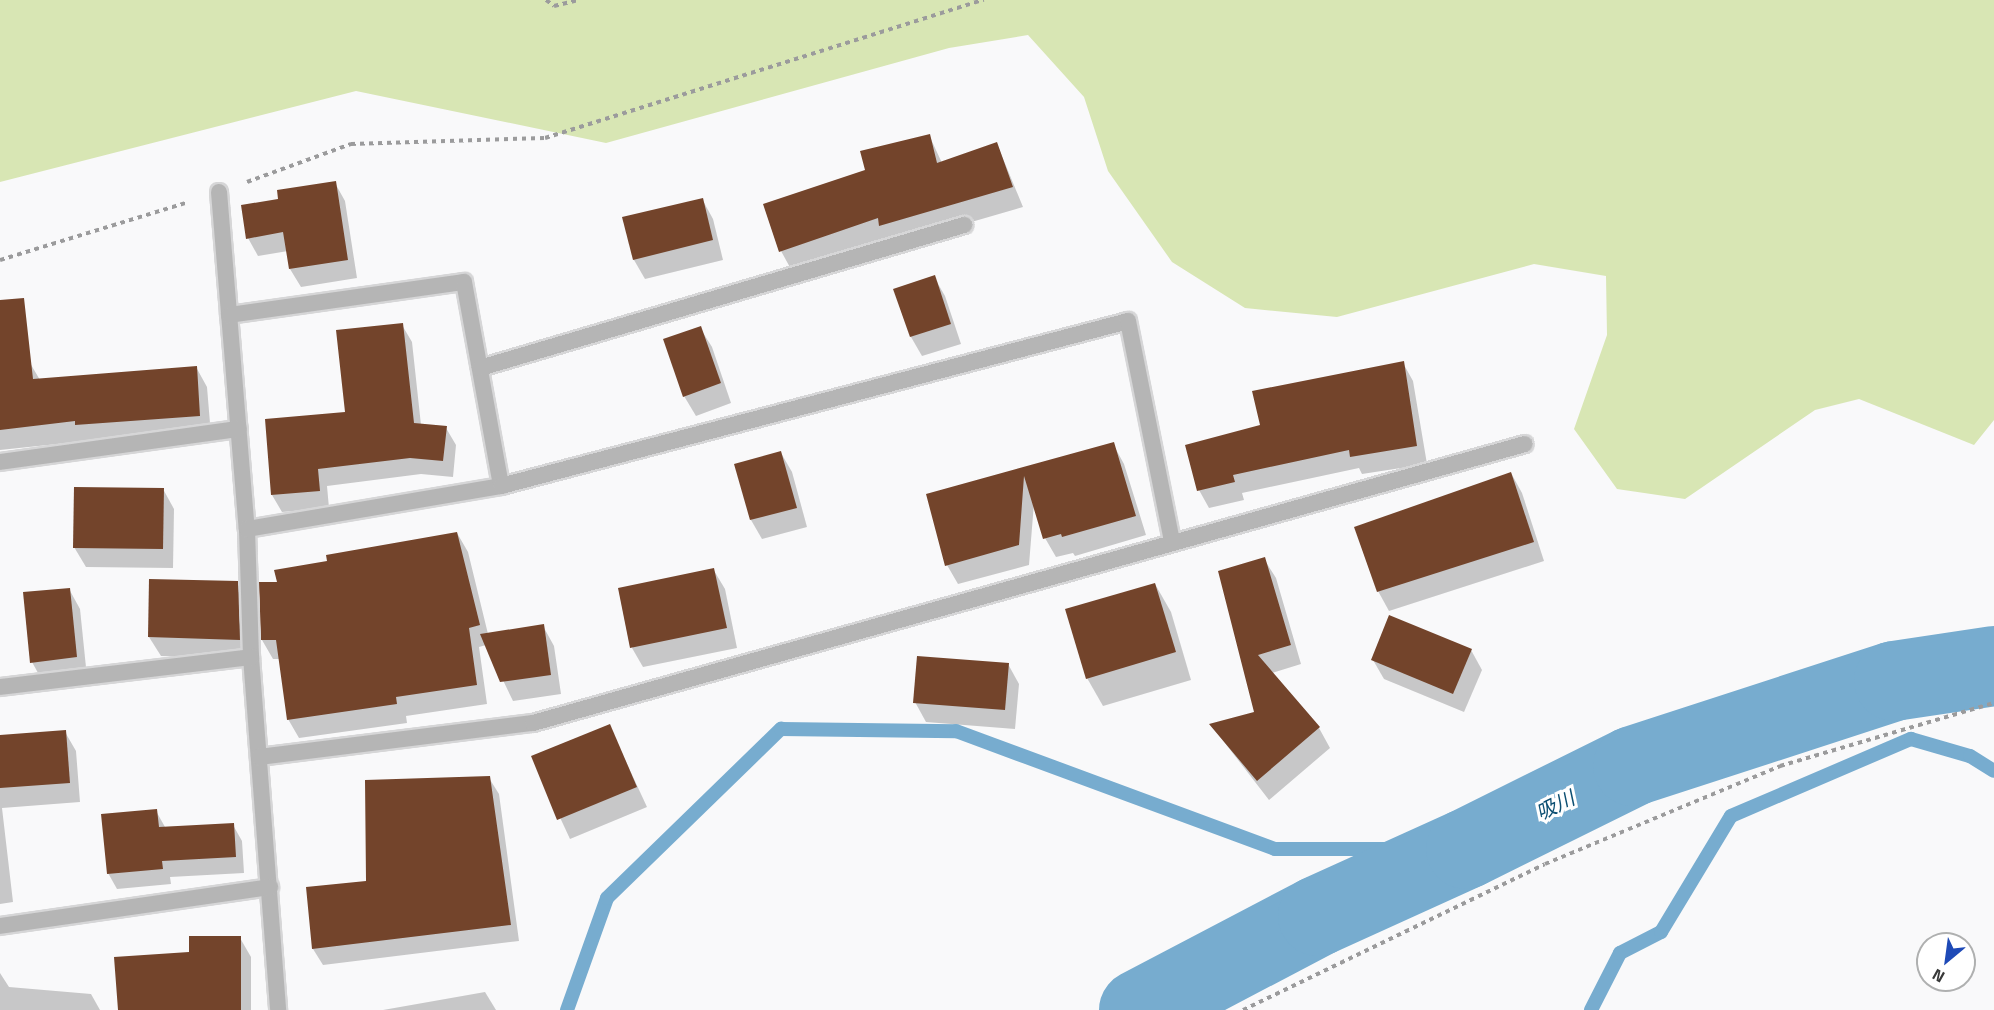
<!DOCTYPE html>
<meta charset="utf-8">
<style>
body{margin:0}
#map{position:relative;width:1994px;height:1010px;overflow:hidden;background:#f9f9fa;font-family:"Titillium Web","Noto Sans JP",sans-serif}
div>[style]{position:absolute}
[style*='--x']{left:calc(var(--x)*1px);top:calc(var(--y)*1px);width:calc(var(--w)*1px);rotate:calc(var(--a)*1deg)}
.green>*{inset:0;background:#d8e6b4}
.shadow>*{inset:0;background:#0003}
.stream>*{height:14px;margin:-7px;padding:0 7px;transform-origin:7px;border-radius:7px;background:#77accf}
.river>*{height:80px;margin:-40px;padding:0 40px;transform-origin:40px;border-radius:40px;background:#77accf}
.building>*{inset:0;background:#73442b}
.path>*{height:4px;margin-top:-2px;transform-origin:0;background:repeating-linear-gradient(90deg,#9b9b9c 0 4.5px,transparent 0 9px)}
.roads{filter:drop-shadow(2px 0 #d6d6d7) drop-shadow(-2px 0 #d6d6d7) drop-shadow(0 2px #d6d6d7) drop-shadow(0 -2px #d6d6d7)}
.minor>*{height:16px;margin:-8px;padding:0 8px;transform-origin:8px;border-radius:8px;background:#b5b5b5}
span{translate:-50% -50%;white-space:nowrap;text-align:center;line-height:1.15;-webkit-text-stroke:6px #fff;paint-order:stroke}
.water-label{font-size:20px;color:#0e5073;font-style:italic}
.north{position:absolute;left:1916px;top:932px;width:60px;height:60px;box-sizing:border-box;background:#fff;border:2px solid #afb0b0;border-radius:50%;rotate:209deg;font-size:16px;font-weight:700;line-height:24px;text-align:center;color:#383939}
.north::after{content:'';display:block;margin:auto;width:21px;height:27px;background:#1e4ab7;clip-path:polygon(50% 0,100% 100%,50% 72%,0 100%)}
</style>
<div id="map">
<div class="green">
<i style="clip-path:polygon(0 0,1994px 0,1994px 420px,1974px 445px,1859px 399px,1815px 410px,1685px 499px,1617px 489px,1574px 429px,1607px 335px,1606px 276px,1534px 264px,1337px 317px,1245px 308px,1172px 262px,1108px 171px,1084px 97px,1028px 35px,949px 48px,606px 143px,356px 91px,0 182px)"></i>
</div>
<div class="shadow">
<i style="clip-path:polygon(929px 135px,942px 163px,997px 144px,1023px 207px,892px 245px,888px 238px,792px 271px,781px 251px,867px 171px)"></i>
<i style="clip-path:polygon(335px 183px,345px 201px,357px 278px,301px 287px,290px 269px,288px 251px,258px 256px,248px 238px)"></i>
<i style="clip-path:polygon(702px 199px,713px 219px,723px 260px,645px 279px,634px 260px,624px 218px)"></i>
<i style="clip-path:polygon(934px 277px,945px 296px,961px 344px,922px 356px,911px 337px,895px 290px)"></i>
<i style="clip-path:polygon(402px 325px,412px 342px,421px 425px,446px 428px,456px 445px,453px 477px,421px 474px,327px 486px,329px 508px,282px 512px,272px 495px,347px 414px)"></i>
<i style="clip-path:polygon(700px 328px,712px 347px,731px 403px,696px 416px,684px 396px)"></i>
<i style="clip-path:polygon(30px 363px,40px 380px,196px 367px,207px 387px,211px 435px,87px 444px,86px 441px,0 450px,0 367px)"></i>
<i style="clip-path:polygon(1403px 363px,1413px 381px,1427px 464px,1362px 474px,1359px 468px,1242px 493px,1244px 500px,1209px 508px,1199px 490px,1262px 426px)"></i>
<i style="clip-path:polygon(1113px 444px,1124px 464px,1146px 535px,1075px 556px,1073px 553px,1056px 557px,1045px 538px,1034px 503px,1029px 565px,958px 584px,947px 565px,927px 495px)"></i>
<i style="clip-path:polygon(781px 453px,792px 472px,807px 527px,762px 539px,751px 520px)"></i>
<i style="clip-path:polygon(1511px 473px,1522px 493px,1544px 561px,1389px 611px,1378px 591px)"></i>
<i style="clip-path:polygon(163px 489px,174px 509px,173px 568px,86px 567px,74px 547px)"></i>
<i style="clip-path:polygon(457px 533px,468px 552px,488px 634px,543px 626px,554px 646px,561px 694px,513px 701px,486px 645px,479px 647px,487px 704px,406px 716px,407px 723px,299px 738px,288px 719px,280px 659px,273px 659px,262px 640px,278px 584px,329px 562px)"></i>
<i style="clip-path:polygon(1264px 559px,1276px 578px,1301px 664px,1272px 673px,1319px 728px,1330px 748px,1269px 800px,1211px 725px,1256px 713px,1220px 572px)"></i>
<i style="clip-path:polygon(713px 569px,725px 589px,737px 648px,643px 667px,632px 648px)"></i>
<i style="clip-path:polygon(237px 583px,249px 602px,250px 659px,161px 656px,149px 637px)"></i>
<i style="clip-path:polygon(1155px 584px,1171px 612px,1191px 680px,1103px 706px,1087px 678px)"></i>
<i style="clip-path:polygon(69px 589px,80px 609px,87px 677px,43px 682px,32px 662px)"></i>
<i style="clip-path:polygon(1471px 650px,1482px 670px,1464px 712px,1384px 679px,1373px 660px)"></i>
<i style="clip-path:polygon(1008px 664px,1019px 684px,1015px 729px,926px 722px,915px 702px)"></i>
<i style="clip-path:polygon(609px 725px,647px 807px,570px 839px,532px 757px)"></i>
<i style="clip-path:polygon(65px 732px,76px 751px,80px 802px,2px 808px,13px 902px,0 904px,0 737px)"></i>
<i style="clip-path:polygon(489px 778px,499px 794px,519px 941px,323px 965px,313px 949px,307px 888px,367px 882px)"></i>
<i style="clip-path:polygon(156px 811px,165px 827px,233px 825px,242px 841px,244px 873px,170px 877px,171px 884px,117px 889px,108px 873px)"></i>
<i style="clip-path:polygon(240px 938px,251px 957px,251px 1010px,120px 1010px)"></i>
<i style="clip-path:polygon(0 973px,9px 987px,91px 994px,100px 1010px,0 1010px)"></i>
<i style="clip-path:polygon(485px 992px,496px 1010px,383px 1010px)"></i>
</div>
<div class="stream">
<i style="--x:567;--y:1010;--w:119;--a:-70.3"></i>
<i style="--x:607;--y:898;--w:243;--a:-44.2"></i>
<i style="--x:781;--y:729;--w:175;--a:0.7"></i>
<i style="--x:956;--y:731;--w:340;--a:20.3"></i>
<i style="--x:1275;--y:849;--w:191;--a:0"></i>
<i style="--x:1591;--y:1010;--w:64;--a:-63"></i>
<i style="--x:1620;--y:953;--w:46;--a:-27.1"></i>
<i style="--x:1661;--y:932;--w:135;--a:-58.9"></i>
<i style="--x:1731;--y:816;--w:196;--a:-23.2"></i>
<i style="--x:1911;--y:739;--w:61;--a:16.1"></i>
<i style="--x:1970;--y:756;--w:28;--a:32"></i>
</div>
<div class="river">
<i style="--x:1139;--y:1010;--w:202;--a:-27.7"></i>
<i style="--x:1318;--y:916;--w:162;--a:-24.4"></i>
<i style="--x:1466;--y:849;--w:186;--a:-26.4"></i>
<i style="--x:1633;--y:766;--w:274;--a:-18"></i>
<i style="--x:1894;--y:681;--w:101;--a:-8.5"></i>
</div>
<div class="building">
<i style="clip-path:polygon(930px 134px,937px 163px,997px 142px,1013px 187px,879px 226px,878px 218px,779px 252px,763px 204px,865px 170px,860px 151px)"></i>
<i style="clip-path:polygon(336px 181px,348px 260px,289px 269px,283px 232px,246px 239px,241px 205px,278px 199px,277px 190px)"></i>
<i style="clip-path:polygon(703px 198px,713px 240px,633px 260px,622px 217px)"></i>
<i style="clip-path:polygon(935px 275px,951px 324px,910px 337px,893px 289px)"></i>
<i style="clip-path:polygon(24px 298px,33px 379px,197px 366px,200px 416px,75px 425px,75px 421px,0 430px,0 300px)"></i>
<i style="clip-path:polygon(403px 323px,414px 423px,447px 426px,443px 461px,410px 458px,318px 469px,320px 491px,271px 495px,265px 419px,345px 412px,336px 330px)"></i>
<i style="clip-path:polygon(701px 326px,721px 383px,683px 397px,663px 339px)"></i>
<i style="clip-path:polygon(1404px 361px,1417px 446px,1350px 457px,1349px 450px,1233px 475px,1235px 482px,1197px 491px,1185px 445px,1260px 425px,1252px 391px)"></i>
<i style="clip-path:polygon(1114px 442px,1136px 516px,1062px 537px,1061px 534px,1043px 539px,1024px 476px,1019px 545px,945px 566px,926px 494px)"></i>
<i style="clip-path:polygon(781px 451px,797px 508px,750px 520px,734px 464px)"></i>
<i style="clip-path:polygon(1511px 472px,1534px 542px,1377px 592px,1354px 527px)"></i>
<i style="clip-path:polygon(74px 487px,164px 488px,163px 549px,73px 548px)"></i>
<i style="clip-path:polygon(457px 532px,480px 625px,469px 628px,477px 685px,396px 697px,397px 704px,287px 720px,276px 640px,261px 640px,259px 582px,277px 582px,274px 570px,327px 561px,326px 555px)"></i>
<i style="clip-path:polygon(1265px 557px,1291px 645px,1258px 655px,1320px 727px,1257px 781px,1209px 724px,1254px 712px,1218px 571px)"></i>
<i style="clip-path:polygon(714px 568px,727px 628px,630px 648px,618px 588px)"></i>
<i style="clip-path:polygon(149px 579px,238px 581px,240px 640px,148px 637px)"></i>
<i style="clip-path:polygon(1155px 583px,1176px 652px,1086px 679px,1065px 609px)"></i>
<i style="clip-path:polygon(70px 588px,77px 657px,30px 663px,23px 592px)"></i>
<i style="clip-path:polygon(1389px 615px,1472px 649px,1453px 694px,1371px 660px)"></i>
<i style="clip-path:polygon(544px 624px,551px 675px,500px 682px,480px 634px)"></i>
<i style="clip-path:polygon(917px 656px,1009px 663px,1005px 710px,913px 703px)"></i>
<i style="clip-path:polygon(610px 724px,637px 787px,557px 820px,531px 756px)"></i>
<i style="clip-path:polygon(66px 730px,70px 783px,0 788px,0 735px)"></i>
<i style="clip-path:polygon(490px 776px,511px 925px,312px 949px,306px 887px,366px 881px,365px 780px)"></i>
<i style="clip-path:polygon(157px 809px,159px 827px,234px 823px,236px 857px,162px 861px,163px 869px,107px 874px,101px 814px)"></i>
<i style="clip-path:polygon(189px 936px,241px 936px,241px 1010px,118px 1010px,114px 957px,189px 952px)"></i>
</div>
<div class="path">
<i style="--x:546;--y:0;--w:10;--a:37"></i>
<i style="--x:554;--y:6;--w:25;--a:-14"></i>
<i style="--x:247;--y:182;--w:111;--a:-20.1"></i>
<i style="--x:351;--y:144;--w:194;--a:-1.8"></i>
<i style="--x:545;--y:138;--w:460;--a:-17.5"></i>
<i style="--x:0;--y:260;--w:197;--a:-17.1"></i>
<i style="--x:1243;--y:1010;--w:335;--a:-25.8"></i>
<i style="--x:1545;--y:864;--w:255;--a:-22.6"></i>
<i style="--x:1780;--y:766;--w:223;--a:-16.4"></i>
</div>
<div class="roads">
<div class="minor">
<i style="--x:219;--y:192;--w:338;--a:85.3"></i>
<i style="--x:247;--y:529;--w:128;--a:88.2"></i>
<i style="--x:251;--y:657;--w:354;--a:85.6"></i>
<i style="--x:229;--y:315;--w:237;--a:-8"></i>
<i style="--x:464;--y:282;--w:207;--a:79.7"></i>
<i style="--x:480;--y:368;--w:505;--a:-16.46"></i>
<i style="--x:0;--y:462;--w:241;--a:-7.9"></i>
<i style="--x:247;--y:529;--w:258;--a:-9.6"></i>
<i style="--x:501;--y:486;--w:648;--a:-14.74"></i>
<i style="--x:1128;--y:321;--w:224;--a:78.7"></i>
<i style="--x:0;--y:687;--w:253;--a:-6.8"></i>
<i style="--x:259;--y:757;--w:276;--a:-7.1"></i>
<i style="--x:533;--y:723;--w:1030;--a:-15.71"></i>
<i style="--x:0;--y:926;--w:273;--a:-8.2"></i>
</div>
</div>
<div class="water-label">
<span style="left:1555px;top:805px;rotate:-26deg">吸川</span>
</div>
<div class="north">N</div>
</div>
